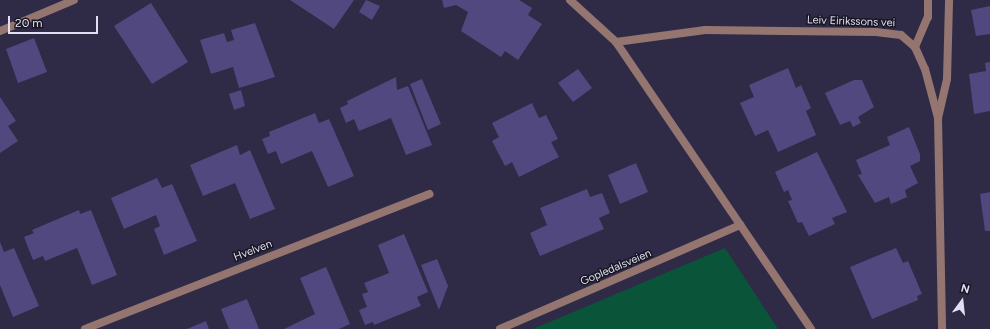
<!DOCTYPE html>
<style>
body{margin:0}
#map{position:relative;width:990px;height:329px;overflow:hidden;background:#2f2b47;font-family:Figtree,sans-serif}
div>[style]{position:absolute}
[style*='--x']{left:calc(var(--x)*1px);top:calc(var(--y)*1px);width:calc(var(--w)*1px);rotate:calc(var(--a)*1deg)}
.green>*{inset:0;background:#0a5539}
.building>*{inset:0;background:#50487f}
.lane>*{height:8px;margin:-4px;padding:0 4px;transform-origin:4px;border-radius:4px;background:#947570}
.street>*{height:8px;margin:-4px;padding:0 4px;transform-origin:4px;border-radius:4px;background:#947570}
span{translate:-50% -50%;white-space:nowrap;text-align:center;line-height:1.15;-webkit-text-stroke:3px #171622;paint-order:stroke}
.street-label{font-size:11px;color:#e1e0f2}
.north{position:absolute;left:942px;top:281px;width:40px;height:40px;-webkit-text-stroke:3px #171622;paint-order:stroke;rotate:15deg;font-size:11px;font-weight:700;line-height:16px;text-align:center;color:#e1e0f2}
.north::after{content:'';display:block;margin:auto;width:14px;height:18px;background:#e1e0f2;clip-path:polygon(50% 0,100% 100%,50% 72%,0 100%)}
.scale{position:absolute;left:8px;top:16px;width:90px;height:18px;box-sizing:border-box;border:2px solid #e1e0f2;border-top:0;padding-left:5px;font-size:12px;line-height:14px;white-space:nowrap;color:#e1e0f2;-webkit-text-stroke:3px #171622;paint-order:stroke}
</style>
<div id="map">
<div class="green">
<i style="clip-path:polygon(725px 248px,778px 329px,533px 329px)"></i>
</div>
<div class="building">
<i style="clip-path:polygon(290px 0,354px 0,334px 29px)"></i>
<i style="clip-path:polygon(366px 0,380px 6px,372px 20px,359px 12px)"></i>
<i style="clip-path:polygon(442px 0,519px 0,532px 8px,528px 15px,542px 24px,518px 60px,505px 51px,501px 57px,461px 31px,468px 12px,456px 5px,444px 8px)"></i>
<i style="clip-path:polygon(151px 3px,188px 62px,152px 84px,114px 26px)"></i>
<i style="clip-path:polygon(990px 6px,990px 34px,976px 36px,971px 10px)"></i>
<i style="clip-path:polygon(255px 23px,275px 77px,239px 88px,233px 67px,211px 74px,200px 40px,224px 33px,227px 42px,234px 40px,231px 30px)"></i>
<i style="clip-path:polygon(34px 38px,47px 72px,18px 83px,6px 49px)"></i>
<i style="clip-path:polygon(990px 62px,990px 111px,974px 114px,969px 74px,986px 71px,985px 63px)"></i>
<i style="clip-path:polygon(788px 68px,796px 88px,801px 85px,811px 108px,806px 111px,816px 135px,778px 152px,768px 130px,755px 136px,740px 103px,754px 97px,749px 85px)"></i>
<i style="clip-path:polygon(578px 69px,592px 88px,573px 102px,558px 83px)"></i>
<i style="clip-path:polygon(396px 77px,397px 90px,408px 86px,432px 145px,406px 155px,391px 118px,359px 131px,354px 119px,346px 123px,340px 108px,348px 104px,347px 101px)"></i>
<i style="clip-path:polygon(422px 79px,441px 124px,428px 130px,410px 84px)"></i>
<i style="clip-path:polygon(854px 80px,862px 80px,874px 107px,858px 117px,861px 123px,853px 127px,850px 121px,840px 125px,825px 93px)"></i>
<i style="clip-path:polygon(241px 90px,245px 106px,234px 110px,229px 94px)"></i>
<i style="clip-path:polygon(0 97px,16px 121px,8px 126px,18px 141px,0 153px)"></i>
<i style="clip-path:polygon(532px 103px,539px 118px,546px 115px,558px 139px,551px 142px,559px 157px,519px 177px,512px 162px,505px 166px,492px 141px,499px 137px,492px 123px)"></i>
<i style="clip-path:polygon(315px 113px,319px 123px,329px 119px,354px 176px,328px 187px,312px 151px,281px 164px,276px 151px,268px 154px,262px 139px,270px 136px,269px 132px)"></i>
<i style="clip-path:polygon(909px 127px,920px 154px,920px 161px,910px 166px,918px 183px,905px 190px,907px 197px,891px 204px,889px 197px,875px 203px,858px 175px,862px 174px,856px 160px,890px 145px,887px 137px)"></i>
<i style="clip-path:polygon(237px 145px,240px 155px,250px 150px,275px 209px,250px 219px,235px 183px,203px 196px,190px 165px)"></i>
<i style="clip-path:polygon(817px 152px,847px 212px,832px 218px,835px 224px,809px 236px,802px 222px,798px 223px,788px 201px,792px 200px,788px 190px,784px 192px,775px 172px)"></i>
<i style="clip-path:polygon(636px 163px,648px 192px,620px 204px,608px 175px)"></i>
<i style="clip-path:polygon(157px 178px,162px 188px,172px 184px,197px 241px,164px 255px,154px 229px,160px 226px,156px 215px,124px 229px,111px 198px)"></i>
<i style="clip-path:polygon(587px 189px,590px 197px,602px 193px,610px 213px,599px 218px,604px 229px,540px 256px,530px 233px,547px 225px,540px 208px)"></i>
<i style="clip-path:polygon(990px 192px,990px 231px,985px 231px,980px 194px)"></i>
<i style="clip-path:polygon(79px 210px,80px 214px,91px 210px,117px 275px,92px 285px,77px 248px,45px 261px,43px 256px,33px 260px,24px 237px,34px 233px,32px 230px)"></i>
<i style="clip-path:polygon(404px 234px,428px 292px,417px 297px,421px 306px,374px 325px,373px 322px,365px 325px,359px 310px,367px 307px,362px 294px,368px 292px,364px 283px,389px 273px,378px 245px)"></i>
<i style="clip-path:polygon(0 242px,4px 252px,14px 248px,39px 306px,13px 317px,0 285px)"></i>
<i style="clip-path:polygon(896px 248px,903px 263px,908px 261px,922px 294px,917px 296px,918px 300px,872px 319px,850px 267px)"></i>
<i style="clip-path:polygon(437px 259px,448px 286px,439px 310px,421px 265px)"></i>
<i style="clip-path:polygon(326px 267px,350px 324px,339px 329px,284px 329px,315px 314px,300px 278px)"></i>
<i style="clip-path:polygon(247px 299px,259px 329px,229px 329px,221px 309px)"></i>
<i style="clip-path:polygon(206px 321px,209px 329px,187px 329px)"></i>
</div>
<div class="lane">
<i style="--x:915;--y:47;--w:33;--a:-67"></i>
<i style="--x:928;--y:17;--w:17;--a:-90"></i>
<i style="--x:938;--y:118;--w:40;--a:-77"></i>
<i style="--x:947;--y:79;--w:79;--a:-88.5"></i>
</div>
<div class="street">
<i style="--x:570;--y:0;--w:62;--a:42.4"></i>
<i style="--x:616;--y:42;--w:347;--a:55.8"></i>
<i style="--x:0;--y:31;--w:80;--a:-22.7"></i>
<i style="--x:616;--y:42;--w:90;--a:-7.7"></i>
<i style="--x:705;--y:30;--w:171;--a:0.7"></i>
<i style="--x:876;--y:32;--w:25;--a:7"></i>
<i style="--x:901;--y:35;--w:18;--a:41"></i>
<i style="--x:915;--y:47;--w:24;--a:66"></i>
<i style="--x:925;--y:69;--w:51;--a:75.1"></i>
<i style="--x:938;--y:118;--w:211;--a:88.9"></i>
<i style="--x:85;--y:329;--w:370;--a:-21.4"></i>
<i style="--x:500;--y:329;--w:262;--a:-23.4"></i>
</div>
<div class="street-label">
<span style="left:851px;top:22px;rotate:2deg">Leiv Eirikssons vei</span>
<span style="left:253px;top:251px;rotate:-21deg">Hvelven</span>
<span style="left:616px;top:268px;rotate:-23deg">Gopledalsveien</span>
</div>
<div class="north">N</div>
<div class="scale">20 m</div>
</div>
